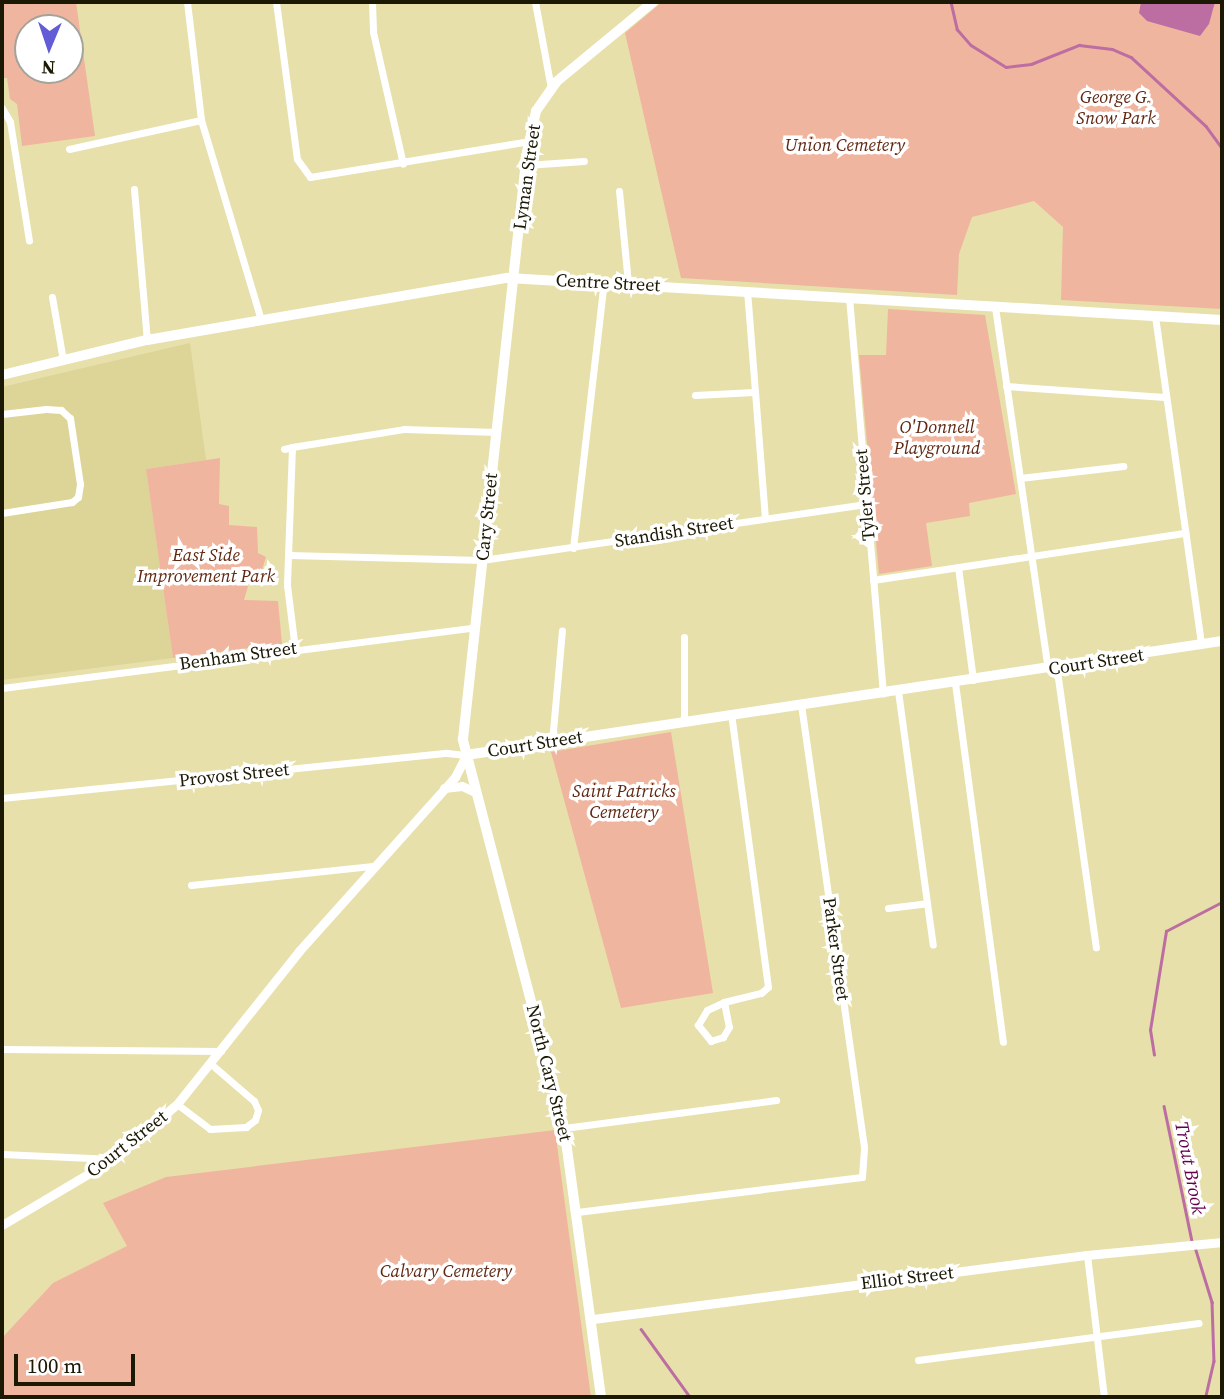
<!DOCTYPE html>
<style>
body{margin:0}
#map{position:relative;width:1224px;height:1399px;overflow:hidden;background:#e7e0aa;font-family:"Source Serif 4",serif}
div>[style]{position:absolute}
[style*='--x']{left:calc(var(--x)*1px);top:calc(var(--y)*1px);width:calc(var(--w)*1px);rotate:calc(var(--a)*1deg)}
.built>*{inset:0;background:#ddd497}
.green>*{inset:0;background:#f0b59f}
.water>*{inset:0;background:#bc6ea2}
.stream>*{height:2.5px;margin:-1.25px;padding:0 1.25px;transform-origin:1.25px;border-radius:1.25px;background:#bc6ea2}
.minor>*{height:7px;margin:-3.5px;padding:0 3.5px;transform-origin:3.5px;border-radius:3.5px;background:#fff}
.tertiary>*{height:9px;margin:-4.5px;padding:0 4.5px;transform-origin:4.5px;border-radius:4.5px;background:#fff}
.secondary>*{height:10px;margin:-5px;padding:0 5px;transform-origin:5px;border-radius:5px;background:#fff}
span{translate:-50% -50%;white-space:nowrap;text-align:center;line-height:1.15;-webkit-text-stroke:7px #fff;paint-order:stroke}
.park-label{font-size:18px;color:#602711;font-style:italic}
.street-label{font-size:18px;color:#1b1804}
.water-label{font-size:19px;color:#63004d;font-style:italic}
.frame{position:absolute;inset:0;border:4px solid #1b1804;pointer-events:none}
.north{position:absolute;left:14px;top:14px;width:70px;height:70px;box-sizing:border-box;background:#fff;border:2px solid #a4a39b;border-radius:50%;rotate:182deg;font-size:19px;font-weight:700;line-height:28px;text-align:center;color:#1b1804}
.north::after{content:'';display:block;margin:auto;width:24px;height:32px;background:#625dd6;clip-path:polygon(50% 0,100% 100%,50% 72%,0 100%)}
.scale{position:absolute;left:14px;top:1354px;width:121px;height:32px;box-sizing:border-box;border:4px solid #1b1804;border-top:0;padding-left:9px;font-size:21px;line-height:24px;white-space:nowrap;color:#1b1804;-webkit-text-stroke:5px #fff;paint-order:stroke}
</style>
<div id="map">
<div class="built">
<i style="clip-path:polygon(190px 343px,206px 460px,146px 469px,173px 658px,2px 680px,2px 387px)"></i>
</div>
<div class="green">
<i style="clip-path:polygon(evenodd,2px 2px,76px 2px,95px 136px,22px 146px,17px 104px,10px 99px,7px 78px,2px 78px,2px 2px,28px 28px,70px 28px,70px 70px,28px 70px,28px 28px)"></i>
<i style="clip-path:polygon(662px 2px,1222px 2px,1222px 309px,1061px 300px,1063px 227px,1034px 201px,972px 217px,959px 254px,957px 295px,681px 278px,625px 33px)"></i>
<i style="clip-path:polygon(888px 309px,985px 315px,1016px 494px,969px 503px,970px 516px,926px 523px,932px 566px,879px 574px,859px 355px,886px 355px)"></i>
<i style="clip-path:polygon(220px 458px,219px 504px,229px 506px,229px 525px,257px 527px,258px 553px,266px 557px,257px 586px,249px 583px,244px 600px,278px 601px,282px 644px,173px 658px,146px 469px)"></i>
<i style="clip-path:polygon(671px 732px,713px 993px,621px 1008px,551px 752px)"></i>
<i style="clip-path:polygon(555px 1130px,591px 1397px,2px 1397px,2px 1338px,53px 1283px,127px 1246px,103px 1203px,166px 1177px)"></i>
</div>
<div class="water">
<i style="clip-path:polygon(1141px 2px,1215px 2px,1209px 24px,1200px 36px,1147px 21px,1139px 13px)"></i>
</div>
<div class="stream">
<i style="--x:951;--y:2;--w:28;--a:77"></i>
<i style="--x:957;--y:29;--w:21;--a:49"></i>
<i style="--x:971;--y:45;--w:41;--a:32.2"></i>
<i style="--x:1006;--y:67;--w:25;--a:-7"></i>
<i style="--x:1031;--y:64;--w:52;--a:-21.6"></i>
<i style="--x:1079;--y:45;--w:33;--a:7"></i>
<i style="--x:1112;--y:49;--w:21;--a:23"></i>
<i style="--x:1131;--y:57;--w:102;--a:42.6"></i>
<i style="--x:1206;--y:126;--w:27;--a:54"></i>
<i style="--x:1154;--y:1055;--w:25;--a:-99"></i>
<i style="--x:1150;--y:1030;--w:100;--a:-80.8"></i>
<i style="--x:1166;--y:931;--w:63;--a:-27.4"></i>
<i style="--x:1164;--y:1106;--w:138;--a:78.3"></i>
<i style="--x:1195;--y:1247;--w:58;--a:72.8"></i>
<i style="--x:1212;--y:1302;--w:59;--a:88.1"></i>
<i style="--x:1214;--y:1361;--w:37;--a:103"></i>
<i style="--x:641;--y:1329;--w:84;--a:54.2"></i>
</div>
<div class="minor">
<i style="--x:187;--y:2;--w:119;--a:83.2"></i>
<i style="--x:201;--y:120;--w:209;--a:73.3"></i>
<i style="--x:276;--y:2;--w:158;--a:82.4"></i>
<i style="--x:297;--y:159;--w:22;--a:54"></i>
<i style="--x:310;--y:177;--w:222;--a:-9.3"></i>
<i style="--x:372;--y:2;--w:30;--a:88"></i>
<i style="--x:373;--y:32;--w:135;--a:77.2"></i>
<i style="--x:535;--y:2;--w:87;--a:79.5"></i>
<i style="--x:2;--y:108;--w:16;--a:60"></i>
<i style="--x:10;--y:122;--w:120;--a:80.9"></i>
<i style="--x:69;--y:149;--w:135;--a:-12.4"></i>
<i style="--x:526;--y:165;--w:58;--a:-3.9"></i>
<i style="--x:134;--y:189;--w:152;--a:85.1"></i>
<i style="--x:619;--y:191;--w:92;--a:84.4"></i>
<i style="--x:747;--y:290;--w:229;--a:85.5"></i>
<i style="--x:52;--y:297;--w:64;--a:80.1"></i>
<i style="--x:849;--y:297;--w:398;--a:85.1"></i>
<i style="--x:995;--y:307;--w:359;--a:81.7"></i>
<i style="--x:1047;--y:662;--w:19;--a:55"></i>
<i style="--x:1058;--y:678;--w:272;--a:82"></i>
<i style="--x:1155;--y:316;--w:332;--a:82"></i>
<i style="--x:1006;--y:386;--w:159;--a:4"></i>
<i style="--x:695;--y:395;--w:59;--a:-2.9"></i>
<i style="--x:2;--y:414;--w:44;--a:-6.5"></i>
<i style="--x:46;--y:409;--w:15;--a:4"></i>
<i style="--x:61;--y:410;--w:12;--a:42"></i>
<i style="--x:70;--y:418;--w:67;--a:81.4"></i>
<i style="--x:80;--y:484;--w:13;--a:99"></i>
<i style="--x:78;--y:497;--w:8;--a:140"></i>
<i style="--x:72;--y:502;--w:71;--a:171.1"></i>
<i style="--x:292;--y:447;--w:113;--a:-9.1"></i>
<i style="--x:404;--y:429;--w:92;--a:1.9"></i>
<i style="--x:284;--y:449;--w:8;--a:-14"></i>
<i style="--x:292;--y:447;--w:138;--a:92.1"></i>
<i style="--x:287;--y:585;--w:64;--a:82.9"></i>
<i style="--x:1020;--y:478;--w:104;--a:-6.6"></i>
<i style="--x:573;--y:548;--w:268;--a:-83.4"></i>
<i style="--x:289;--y:555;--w:193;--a:1.5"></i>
<i style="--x:482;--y:560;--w:388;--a:-8.3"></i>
<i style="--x:958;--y:567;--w:114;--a:82.4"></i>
<i style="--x:873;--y:580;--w:316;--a:-8.6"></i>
<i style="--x:684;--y:637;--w:84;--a:90"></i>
<i style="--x:955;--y:683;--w:362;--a:82.4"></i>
<i style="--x:2;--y:688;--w:477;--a:-7.3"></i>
<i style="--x:898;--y:691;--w:256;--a:82.2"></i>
<i style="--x:552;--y:742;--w:112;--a:-84.9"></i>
<i style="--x:2;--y:798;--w:447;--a:-5.8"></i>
<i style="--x:447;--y:753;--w:19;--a:6"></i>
<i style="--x:191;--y:885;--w:183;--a:-6"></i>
<i style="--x:888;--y:908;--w:39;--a:-7"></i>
<i style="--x:724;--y:1002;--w:25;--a:79"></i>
<i style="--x:729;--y:1027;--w:12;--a:121"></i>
<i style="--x:723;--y:1037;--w:13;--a:162"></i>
<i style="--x:711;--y:1041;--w:21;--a:-129"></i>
<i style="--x:698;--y:1025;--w:17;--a:-59"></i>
<i style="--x:707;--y:1010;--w:19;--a:-25"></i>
<i style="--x:724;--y:1002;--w:38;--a:-14"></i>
<i style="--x:761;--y:993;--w:9;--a:-41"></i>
<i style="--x:768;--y:987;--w:275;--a:-97.7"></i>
<i style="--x:2;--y:1049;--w:219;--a:0.5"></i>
<i style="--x:177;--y:1104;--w:41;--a:37.1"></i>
<i style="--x:210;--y:1129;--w:36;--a:-3"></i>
<i style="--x:246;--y:1127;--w:11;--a:-38"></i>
<i style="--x:255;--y:1120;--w:10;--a:-73"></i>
<i style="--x:258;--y:1110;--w:10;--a:-114"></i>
<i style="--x:254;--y:1101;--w:55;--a:-139.4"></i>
<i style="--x:564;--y:1128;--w:214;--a:-7.5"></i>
<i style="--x:2;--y:1154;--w:111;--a:2.6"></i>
<i style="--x:577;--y:1212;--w:287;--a:-7"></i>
<i style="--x:862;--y:1177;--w:30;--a:-86"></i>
<i style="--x:864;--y:1147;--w:446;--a:-98.1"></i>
<i style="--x:1087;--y:1255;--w:143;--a:83.2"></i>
<i style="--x:918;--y:1360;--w:283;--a:-7.5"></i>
</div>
<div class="tertiary">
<i style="--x:444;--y:788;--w:18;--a:-6"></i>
<i style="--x:462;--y:786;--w:14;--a:25"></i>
<i style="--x:2;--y:1225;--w:129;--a:-30.7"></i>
<i style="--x:113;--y:1159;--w:84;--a:-40.7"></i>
<i style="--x:177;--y:1104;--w:196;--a:-51.4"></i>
<i style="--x:299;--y:951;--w:234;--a:-48.1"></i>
<i style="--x:455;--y:777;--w:25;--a:-63"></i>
<i style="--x:593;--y:1319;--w:498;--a:-7.4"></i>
<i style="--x:1087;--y:1255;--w:136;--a:-5.5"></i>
</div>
<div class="secondary">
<i style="--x:2;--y:375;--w:149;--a:-13.6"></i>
<i style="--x:147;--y:340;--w:365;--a:-9.8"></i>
<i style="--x:507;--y:278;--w:716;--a:3.36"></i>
<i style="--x:466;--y:755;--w:765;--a:-8.58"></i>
<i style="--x:601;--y:1397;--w:272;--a:-97.8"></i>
<i style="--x:564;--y:1128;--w:402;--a:-104.6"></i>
<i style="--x:463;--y:739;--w:590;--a:-83.78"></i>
<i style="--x:527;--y:152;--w:42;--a:-77.6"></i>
<i style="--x:536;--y:111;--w:35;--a:-55"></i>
<i style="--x:556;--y:82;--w:126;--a:-39.5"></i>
</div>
<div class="park-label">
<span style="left:1116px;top:108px">George G.<br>Snow Park</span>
<span style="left:845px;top:145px">Union Cemetery</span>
<span style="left:937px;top:438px">O'Donnell<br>Playground</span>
<span style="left:206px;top:566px">East Side<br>Improvement Park</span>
<span style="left:624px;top:802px">Saint Patricks<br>Cemetery</span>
<span style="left:446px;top:1271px">Calvary Cemetery</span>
</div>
<div class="street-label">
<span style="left:527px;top:177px;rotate:-82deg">Lyman Street</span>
<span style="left:608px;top:283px;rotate:3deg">Centre Street</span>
<span style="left:865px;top:495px;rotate:-95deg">Tyler Street</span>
<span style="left:487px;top:517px;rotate:-84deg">Cary Street</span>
<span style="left:674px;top:532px;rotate:-9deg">Standish Street</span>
<span style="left:238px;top:656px;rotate:-8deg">Benham Street</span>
<span style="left:1096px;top:662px;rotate:-9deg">Court Street</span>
<span style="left:535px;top:744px;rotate:-9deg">Court Street</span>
<span style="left:234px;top:775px;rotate:-6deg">Provost Street</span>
<span style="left:836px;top:949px;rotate:82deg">Parker Street</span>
<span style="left:549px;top:1073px;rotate:76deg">North Cary Street</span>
<span style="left:127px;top:1144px;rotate:-38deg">Court Street</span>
<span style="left:907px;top:1278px;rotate:-7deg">Elliot Street</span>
</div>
<div class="water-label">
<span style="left:1190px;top:1168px;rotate:79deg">Trout Brook</span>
</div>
<div class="frame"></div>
<div class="north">N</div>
<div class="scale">100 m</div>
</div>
